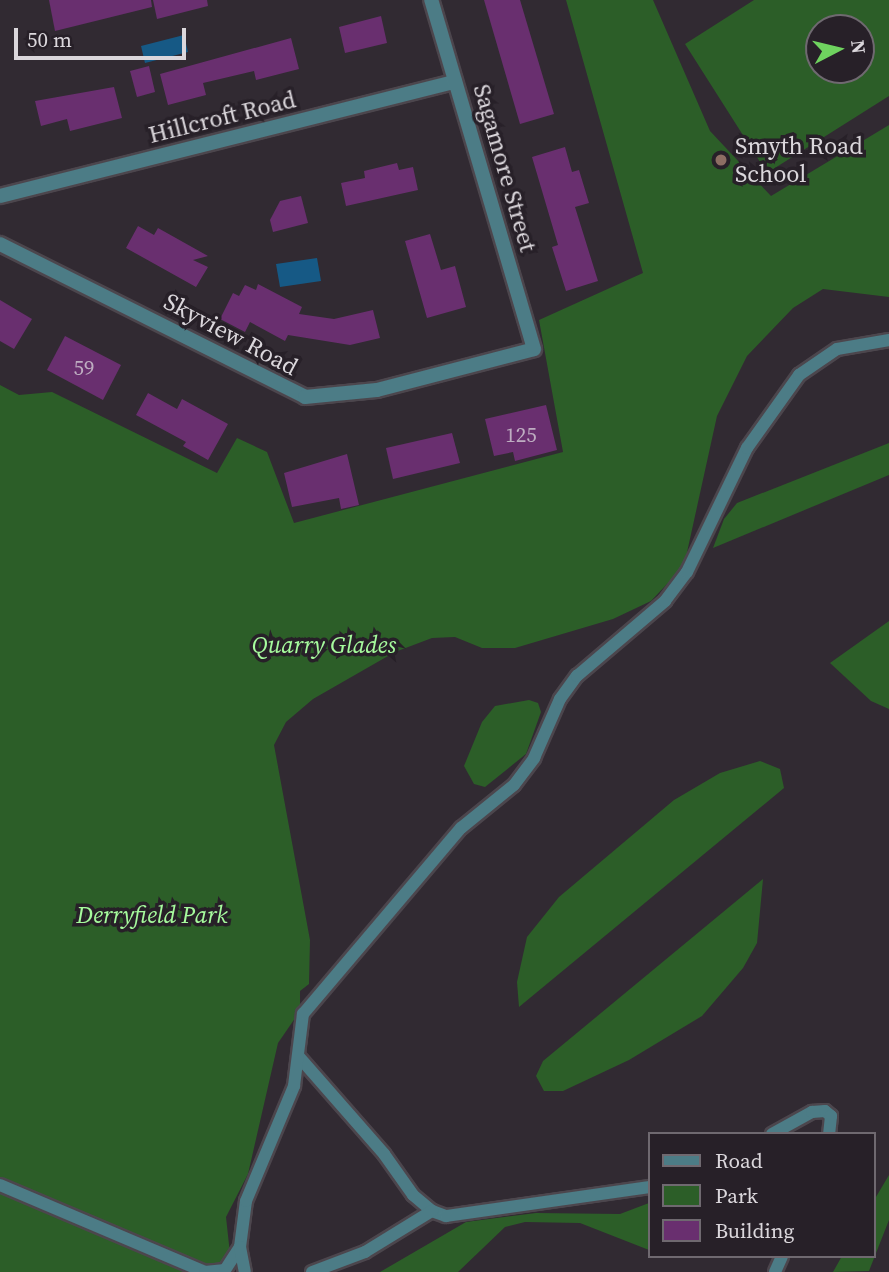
<!DOCTYPE html>
<style>
body{margin:0}
#map{position:relative;width:889px;height:1272px;overflow:hidden;background:#312a32;font-family:"Source Serif 4",serif}
div>[style]{position:absolute}
[style*='--x']{left:calc(var(--x)*1px);top:calc(var(--y)*1px);width:calc(var(--w)*1px);rotate:calc(var(--a)*1deg)}
.green>*{inset:0;background:#2c5e28}
.water>*{inset:0;background:#165985}
.building>*{inset:0;background:#692f6f}
.roads{filter:drop-shadow(2px 0 #4c464d) drop-shadow(-2px 0 #4c464d) drop-shadow(0 2px #4c464d) drop-shadow(0 -2px #4c464d)}
.lane>*{height:12px;margin:-6px;padding:0 6px;transform-origin:6px;border-radius:6px;background:#4c7c86}
.street>*{height:14px;margin:-7px;padding:0 7px;transform-origin:7px;border-radius:7px;background:#4c7c86}
.dots>*{width:19px;height:19px;translate:-50% -50%;box-sizing:border-box;border:4px solid #272028;border-radius:50%}
span{translate:-50% -50%;white-space:nowrap;text-align:center;line-height:1.15;-webkit-text-stroke:7px #272028;paint-order:stroke}
.number-label{font-size:21px;color:#beadc1}
.number-label span{-webkit-text-stroke-width:0}
.street-label{font-size:24px;color:#dbd7dc}
.poi-label{font-size:24px;color:#dbd7dc}
.left{translate:0 -50%;text-align:left}
.park-label{font-size:24px;color:#a6fb9d;font-style:italic}
.legend{position:absolute;left:648px;top:1132px;width:228px;height:126px;box-sizing:border-box;background:#272028;border:2px solid #6f6970;margin:0;padding:9px 12px;list-style:none;font-size:21px;color:#dbd7dc}
.legend li{display:flex;align-items:center;gap:14px;height:35px}
.legend b{width:35px;border:2px solid #6f6970}
.north{position:absolute;left:805px;top:14px;width:70px;height:70px;box-sizing:border-box;background:#272028;border:2px solid #6f6970;border-radius:50%;rotate:83deg;font-size:19px;font-weight:700;line-height:28px;text-align:center;color:#dbd7dc}
.north::after{content:'';display:block;margin:auto;width:24px;height:32px;background:#6fd35f;clip-path:polygon(50% 0,100% 100%,50% 72%,0 100%)}
.scale{position:absolute;left:14px;top:28px;width:172px;height:32px;box-sizing:border-box;border:4px solid #dbd7dc;border-top:0;padding-left:9px;font-size:21px;line-height:24px;white-space:nowrap;color:#dbd7dc;-webkit-text-stroke:5px #272028;paint-order:stroke}
</style>
<div id="map">
<div class="green">
<i style="clip-path:polygon(566px 0,653px 0,710px 131px,771px 196px,889px 125px,889px 297px,823px 289px,793px 308px,747px 356px,717px 416px,684px 566px,651px 601px,613px 619px,515px 648px,482px 648px,455px 637px,432px 638px,395px 652px,313px 699px,286px 722px,274px 745px,310px 940px,309px 984px,300px 991px,300px 1011px,278px 1043px,248px 1174px,226px 1217px,232px 1272px,0 1272px,0 385px,19px 395px,52px 392px,217px 473px,237px 438px,267px 452px,294px 523px,563px 452px,539px 320px,643px 273px)"></i>
<i style="clip-path:polygon(evenodd,754px 0,889px 0,889px 96px,767px 173px,685px 44px,754px 0,819px 28px,861px 28px,861px 70px,819px 70px,819px 28px)"></i>
<i style="clip-path:polygon(889px 443px,889px 475px,713px 548px,724px 519px,737px 503px)"></i>
<i style="clip-path:polygon(889px 621px,889px 709px,871px 701px,830px 663px)"></i>
<i style="clip-path:polygon(529px 700px,538px 703px,541px 712px,526px 754px,485px 787px,474px 784px,464px 766px,482px 722px,495px 706px)"></i>
<i style="clip-path:polygon(760px 761px,780px 769px,784px 788px,519px 1007px,517px 982px,527px 937px,559px 897px,674px 800px,720px 773px)"></i>
<i style="clip-path:polygon(763px 879px,757px 943px,743px 968px,702px 1016px,629px 1060px,563px 1091px,544px 1091px,536px 1076px,543px 1061px)"></i>
<i style="clip-path:polygon(889px 1175px,889px 1220px,869px 1271px,833px 1272px,842px 1256px,873px 1256px,873px 1202px)"></i>
<i style="clip-path:polygon(649px 1203px,649px 1250px,580px 1223px,525px 1222px,505px 1227px,458px 1272px,380px 1272px,466px 1222px,536px 1213px,620px 1214px)"></i>
</div>
<div class="water">
<i style="clip-path:polygon(184px 35px,188px 52px,145px 63px,141px 46px)"></i>
<i style="clip-path:polygon(317px 258px,321px 281px,280px 287px,276px 264px)"></i>
</div>
<div class="building">
<i style="clip-path:polygon(49px 0,151px 0,152px 7px,55px 31px)"></i>
<i style="clip-path:polygon(153px 0,207px 0,208px 6px,157px 19px)"></i>
<i style="clip-path:polygon(484px 0,520px 0,554px 114px,520px 124px)"></i>
<i style="clip-path:polygon(381px 16px,387px 43px,345px 53px,339px 27px)"></i>
<i style="clip-path:polygon(291px 38px,299px 69px,256px 80px,254px 71px,203px 83px,206px 95px,168px 105px,160px 74px)"></i>
<i style="clip-path:polygon(149px 66px,155px 92px,137px 97px,130px 71px)"></i>
<i style="clip-path:polygon(114px 87px,122px 118px,70px 131px,67px 119px,41px 126px,35px 101px)"></i>
<i style="clip-path:polygon(565px 147px,572px 172px,579px 170px,589px 203px,575px 207px,598px 281px,566px 291px,552px 247px,558px 245px,532px 157px)"></i>
<i style="clip-path:polygon(397px 163px,399px 170px,413px 167px,418px 190px,346px 206px,341px 183px,365px 178px,364px 171px)"></i>
<i style="clip-path:polygon(301px 196px,308px 223px,273px 232px,270px 220px,280px 201px)"></i>
<i style="clip-path:polygon(138px 226px,154px 235px,158px 228px,208px 256px,193px 260px,208px 267px,196px 287px,126px 248px)"></i>
<i style="clip-path:polygon(430px 234px,441px 270px,455px 266px,466px 307px,427px 318px,405px 241px)"></i>
<i style="clip-path:polygon(258px 284px,302px 307px,299px 314px,334px 319px,373px 310px,380px 338px,350px 345px,288px 335px,285px 341px,250px 322px,245px 332px,220px 319px,233px 293px,239px 296px,245px 285px,256px 290px)"></i>
<i style="clip-path:polygon(0 300px,32px 319px,14px 349px,0 341px)"></i>
<i style="clip-path:polygon(65px 336px,121px 365px,103px 400px,47px 370px)"></i>
<i style="clip-path:polygon(148px 393px,177px 409px,182px 399px,228px 424px,208px 460px,183px 446px,186px 442px,136px 415px)"></i>
<i style="clip-path:polygon(546px 405px,557px 450px,515px 461px,513px 452px,494px 456px,485px 419px)"></i>
<i style="clip-path:polygon(452px 433px,460px 463px,393px 479px,386px 448px)"></i>
<i style="clip-path:polygon(347px 454px,359px 505px,341px 509px,339px 498px,292px 507px,284px 473px)"></i>
</div>
<div class="roads">
<div class="lane">
<i style="--x:300;--y:1058;--w:128;--a:48.8"></i>
<i style="--x:384;--y:1154;--w:50;--a:54.7"></i>
<i style="--x:413;--y:1195;--w:25;--a:40"></i>
<i style="--x:432;--y:1211;--w:15;--a:20"></i>
<i style="--x:446;--y:1216;--w:205;--a:-8.1"></i>
<i style="--x:772;--y:1134;--w:46;--a:-28.8"></i>
<i style="--x:812;--y:1112;--w:13;--a:-4"></i>
<i style="--x:825;--y:1111;--w:8;--a:40"></i>
<i style="--x:831;--y:1116;--w:18;--a:96"></i>
<i style="--x:0;--y:1185;--w:223;--a:23"></i>
<i style="--x:205;--y:1272;--w:20;--a:-6"></i>
<i style="--x:225;--y:1270;--w:27;--a:-57"></i>
<i style="--x:240;--y:1247;--w:46;--a:-82.6"></i>
<i style="--x:246;--y:1201;--w:125;--a:-67.3"></i>
<i style="--x:294;--y:1086;--w:73;--a:-82.9"></i>
<i style="--x:303;--y:1014;--w:244;--a:-49.7"></i>
<i style="--x:461;--y:828;--w:68;--a:-39.1"></i>
<i style="--x:514;--y:785;--w:34;--a:-53"></i>
<i style="--x:534;--y:758;--w:64;--a:-66.2"></i>
<i style="--x:560;--y:699;--w:29;--a:-54"></i>
<i style="--x:577;--y:676;--w:116;--a:-40.4"></i>
<i style="--x:665;--y:601;--w:36;--a:-53"></i>
<i style="--x:687;--y:572;--w:138;--a:-64.2"></i>
<i style="--x:747;--y:448;--w:90;--a:-54.5"></i>
<i style="--x:799;--y:375;--w:46;--a:-34.4"></i>
<i style="--x:837;--y:349;--w:53;--a:-9.8"></i>
<i style="--x:240;--y:1247;--w:25;--a:79"></i>
<i style="--x:312;--y:1272;--w:57;--a:-20.7"></i>
<i style="--x:365;--y:1252;--w:79;--a:-31.5"></i>
<i style="--x:775;--y:1272;--w:17;--a:-66"></i>
</div>
<div class="street">
<i style="--x:0;--y:196;--w:469;--a:-14.1"></i>
<i style="--x:0;--y:244;--w:341;--a:26.6"></i>
<i style="--x:305;--y:397;--w:72;--a:-5.6"></i>
<i style="--x:377;--y:390;--w:162;--a:-14.6"></i>
<i style="--x:534;--y:349;--w:364;--a:-106.4"></i>
</div>
</div>
<div class="dots">
<i style="left:721px;top:160px;background:#8d6e63"></i>
</div>
<div class="number-label">
<span style="left:84px;top:368px">59</span>
<span style="left:521px;top:435px">125</span>
</div>
<div class="street-label">
<span style="left:222px;top:117px;rotate:-14deg">Hillcroft Road</span>
<span style="left:505px;top:168px;rotate:74deg">Sagamore Street</span>
<span style="left:231px;top:334px;rotate:28deg">Skyview Road</span>
</div>
<div class="poi-label">
<span class="left" style="left:735px;top:160px">Smyth Road<br>School</span>
</div>
<div class="park-label">
<span style="left:324px;top:645px">Quarry Glades</span>
<span style="left:152px;top:915px">Derryfield Park</span>
</div>
<ul class="legend">
<li><b style="height:9px;background:#4c7c86"></b>Road</li>
<li><b style="height:19px;background:#2c5e28"></b>Park</li>
<li><b style="height:19px;background:#692f6f"></b>Building</li>
</ul>
<div class="north">N</div>
<div class="scale">50 m</div>
</div>
